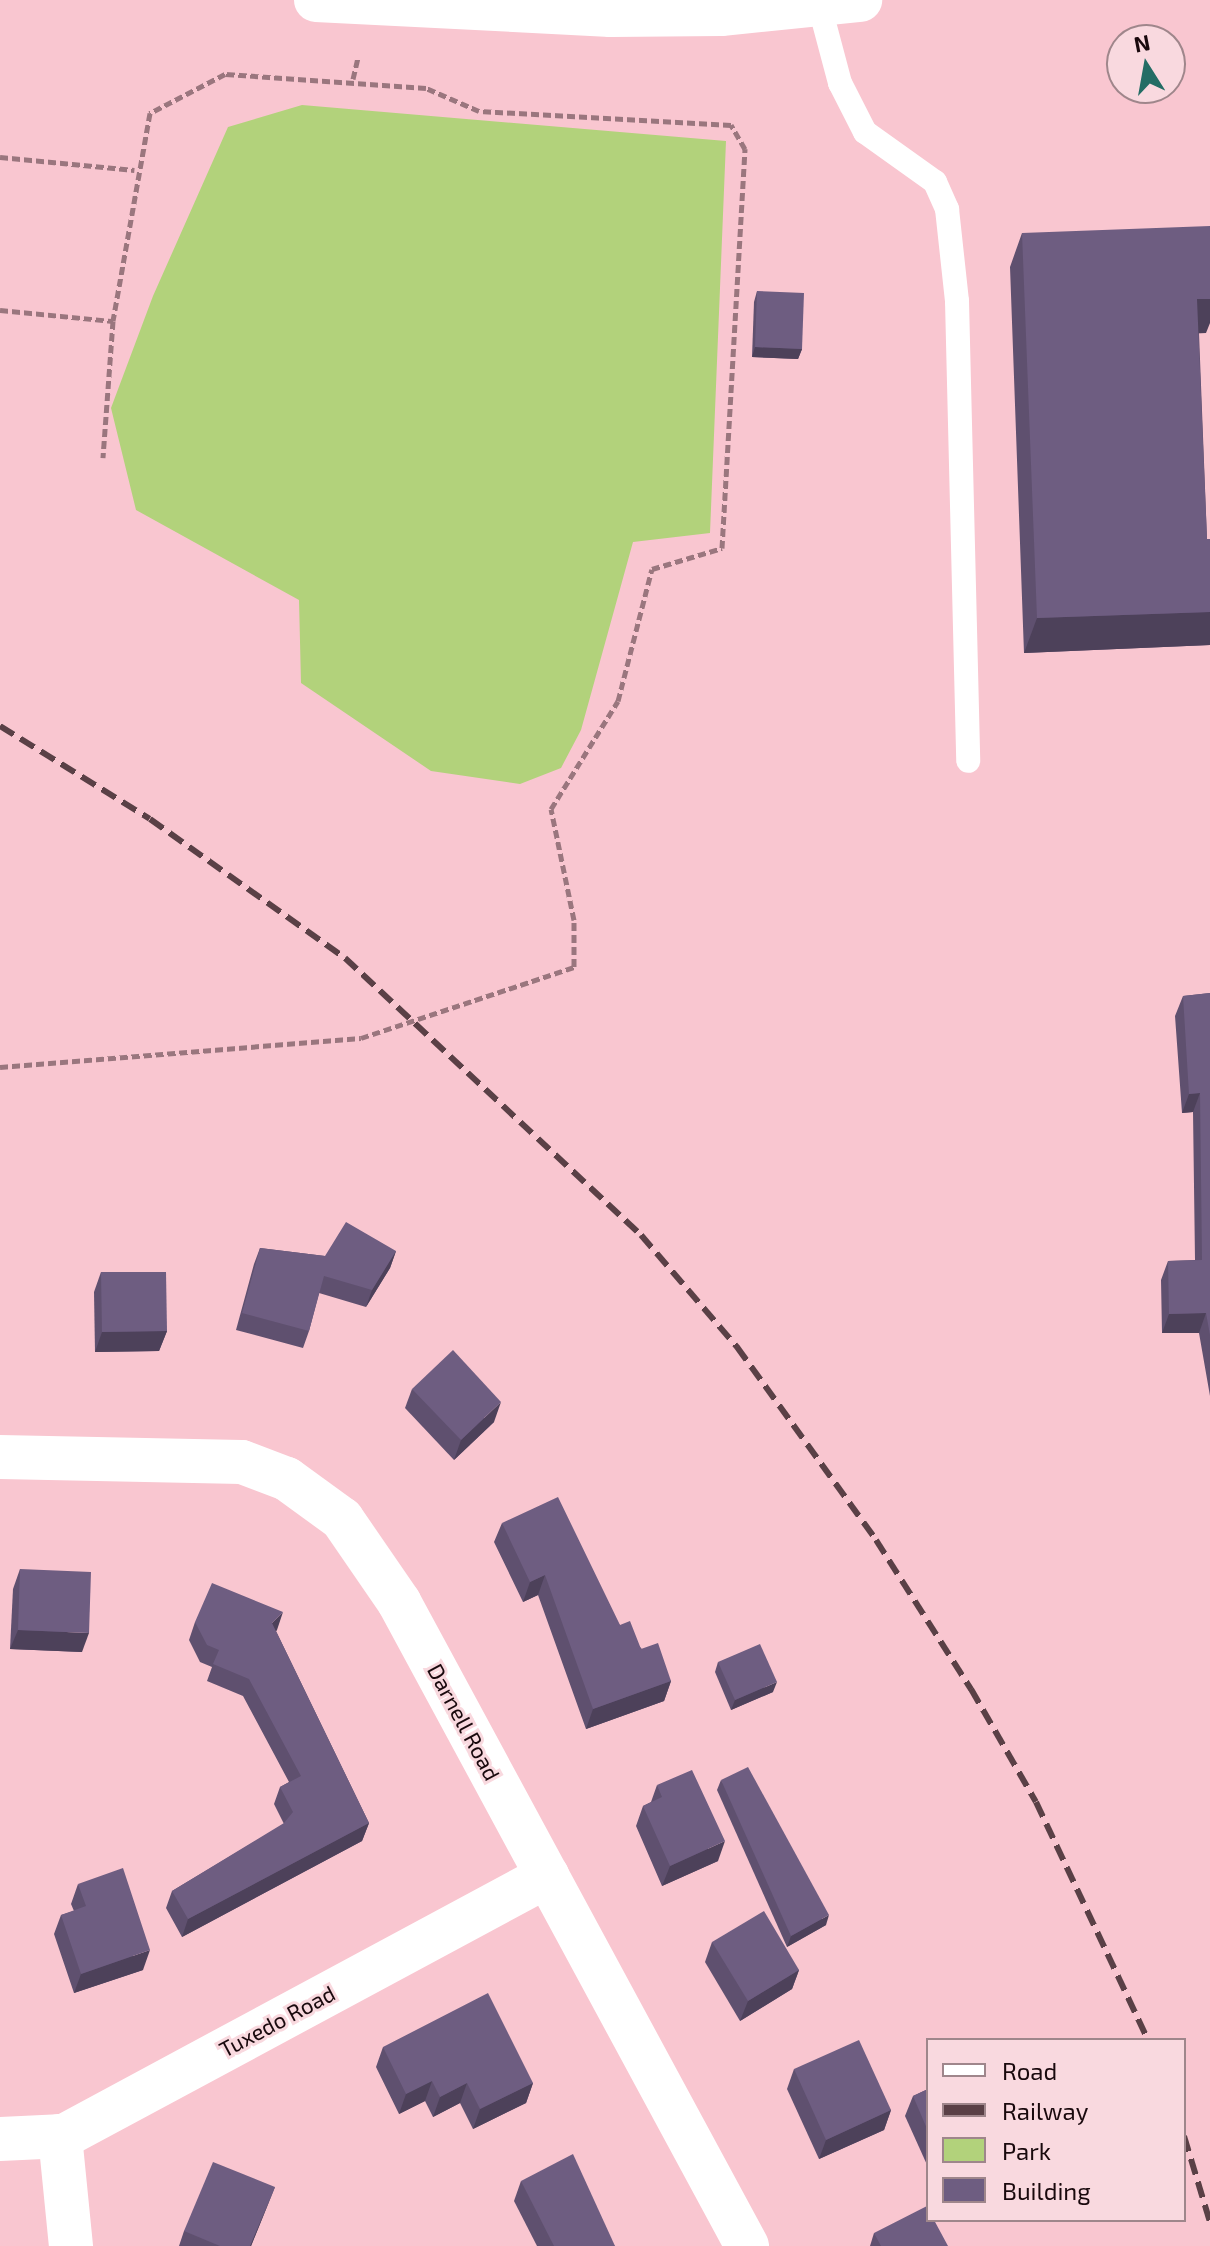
<!DOCTYPE html>
<style>
body{margin:0}
#map{position:relative;width:1210px;height:2246px;overflow:hidden;background:#f9c6d0;font-family:"Exo 2",sans-serif}
div>[style]{position:absolute}
[style*='--x']{left:calc(var(--x)*1px);top:calc(var(--y)*1px);width:calc(var(--w)*1px);rotate:calc(var(--a)*1deg)}
.green>*{inset:0;background:#b2d27b}
.path>*{height:5px;margin-top:-2.5px;transform-origin:0;background:repeating-linear-gradient(90deg,#9a767e 0 8px,transparent 0 12px)}
.lane>*{height:24px;margin:-12px;padding:0 12px;transform-origin:12px;border-radius:12px;background:#fff}
.street>*{height:44px;margin:-22px;padding:0 22px;transform-origin:22px;border-radius:22px;background:#fff}
.secondary>*{height:44px;margin:-22px;padding:0 22px;transform-origin:22px;border-radius:22px;background:#fff}
.rail>*{height:6px;margin-top:-3px;transform-origin:0;background:repeating-linear-gradient(90deg,#5a4046 0 16px,transparent 0 24px)}
.wall>*{inset:0;background:#5f506f}
.shaded-wall>*{inset:0;background:#4d415a}
.building>*{inset:0;background:#6e5d81}
span{translate:-50% -50%;white-space:nowrap;text-align:center;line-height:1.15;-webkit-text-stroke:6px #f9d9df;paint-order:stroke}
.street-label{font-size:22px;color:#19090d}
.legend{position:absolute;left:926px;top:2038px;width:260px;height:184px;box-sizing:border-box;background:#f9d9df;border:2px solid #9f868b;margin:0;padding:10px 14px;list-style:none;font-size:24px;color:#19090d}
.legend li{display:flex;align-items:center;gap:16px;height:40px}
.legend b{width:40px;border:2px solid #9f868b}
.north{position:absolute;left:1106px;top:24px;width:80px;height:80px;box-sizing:border-box;background:#f9d9df;border:2px solid #9f868b;border-radius:50%;rotate:349deg;font-size:22px;font-weight:700;line-height:32px;text-align:center;color:#19090d}
.north::after{content:'';display:block;margin:auto;width:28px;height:36px;background:#246d65;clip-path:polygon(50% 0,100% 100%,50% 72%,0 100%)}
</style>
<div id="map">
<div class="green">
<i style="clip-path:polygon(302px 105px,726px 141px,710px 533px,633px 542px,581px 730px,561px 768px,520px 784px,431px 771px,301px 683px,299px 600px,136px 510px,111px 408px,153px 296px,228px 127px)"></i>
</div>
<div class="path">
<i style="--x:353;--y:79;--w:22;--a:-77"></i>
<i style="--x:0;--y:157;--w:135;--a:5.5"></i>
<i style="--x:0;--y:310;--w:114;--a:5.6"></i>
<i style="--x:0;--y:1067;--w:362;--a:-4.6"></i>
<i style="--x:361;--y:1038;--w:225;--a:-18.4"></i>
<i style="--x:574;--y:967;--w:47;--a:-90"></i>
<i style="--x:574;--y:920;--w:113;--a:-101.7"></i>
<i style="--x:551;--y:809;--w:127;--a:-58.2"></i>
<i style="--x:618;--y:701;--w:136;--a:-75.6"></i>
<i style="--x:652;--y:569;--w:73;--a:-16.7"></i>
<i style="--x:722;--y:548;--w:400;--a:-86.7"></i>
<i style="--x:745;--y:149;--w:28;--a:-120"></i>
<i style="--x:731;--y:125;--w:252;--a:-176.8"></i>
<i style="--x:479;--y:111;--w:58;--a:-156.5"></i>
<i style="--x:426;--y:88;--w:201;--a:-176"></i>
<i style="--x:225;--y:74;--w:85;--a:152.5"></i>
<i style="--x:150;--y:113;--w:211;--a:100.1"></i>
<i style="--x:113;--y:321;--w:137;--a:94.2"></i>
</div>
<div class="lane">
<i style="--x:819;--y:4;--w:82;--a:75.1"></i>
<i style="--x:840;--y:83;--w:55;--a:63"></i>
<i style="--x:865;--y:132;--w:86;--a:35.5"></i>
<i style="--x:935;--y:182;--w:30;--a:66"></i>
<i style="--x:947;--y:209;--w:93;--a:83.8"></i>
<i style="--x:957;--y:301;--w:460;--a:88.6"></i>
</div>
<div class="street">
<i style="--x:0;--y:1457;--w:242;--a:1.2"></i>
<i style="--x:242;--y:1462;--w:48;--a:20.7"></i>
<i style="--x:287;--y:1479;--w:68;--a:36"></i>
<i style="--x:342;--y:1519;--w:101;--a:55.5"></i>
<i style="--x:399;--y:1602;--w:732;--a:61.61"></i>
<i style="--x:60;--y:2136;--w:111;--a:84.3"></i>
<i style="--x:0;--y:2139;--w:64;--a:-2.7"></i>
<i style="--x:64;--y:2136;--w:549;--a:-28.29"></i>
</div>
<div class="secondary">
<i style="--x:316;--y:0;--w:295;--a:2.9"></i>
<i style="--x:611;--y:15;--w:110;--a:-0.5"></i>
<i style="--x:721;--y:14;--w:140;--a:-5.8"></i>
</div>
<div class="rail">
<i style="--x:0;--y:726;--w:176;--a:31.8"></i>
<i style="--x:150;--y:819;--w:239;--a:35.5"></i>
<i style="--x:345;--y:958;--w:405;--a:43.1"></i>
<i style="--x:641;--y:1235;--w:148;--a:49.4"></i>
<i style="--x:737;--y:1347;--w:238;--a:54.2"></i>
<i style="--x:876;--y:1540;--w:177;--a:57.5"></i>
<i style="--x:971;--y:1689;--w:130;--a:60.1"></i>
<i style="--x:1036;--y:1802;--w:263;--a:64.8"></i>
<i style="--x:1184;--y:2136;--w:90;--a:73.2"></i>
</div>
<div class="wall">
<i style="clip-path:polygon(1022px 233px,1206px 333px,1199px 333px,1207px 539px,1210px 539px,1210px 645px,1024px 653px,1010px 267px)"></i>
<i style="clip-path:polygon(757px 291px,802px 349px,798px 359px,752px 357px,754px 302px)"></i>
<i style="clip-path:polygon(1210px 993px,1210px 1396px,1199px 1333px,1162px 1333px,1161px 1280px,1168px 1261px,1195px 1260px,1193px 1112px,1182px 1113px,1175px 1016px,1183px 996px)"></i>
<i style="clip-path:polygon(260px 1248px,325px 1256px,396px 1251px,390px 1268px,366px 1307px,319px 1293px,309px 1331px,303px 1348px,236px 1330px,254px 1264px)"></i>
<i style="clip-path:polygon(101px 1272px,167px 1331px,159px 1351px,95px 1352px,94px 1292px)"></i>
<i style="clip-path:polygon(412px 1389px,494px 1422px,454px 1460px,405px 1408px)"></i>
<i style="clip-path:polygon(502px 1523px,620px 1625px,671px 1681px,664px 1701px,586px 1729px,538px 1595px,523px 1602px,494px 1542px)"></i>
<i style="clip-path:polygon(20px 1569px,82px 1652px,10px 1649px,13px 1589px)"></i>
<i style="clip-path:polygon(195px 1622px,277px 1630px,276px 1631px,369px 1823px,362px 1841px,182px 1937px,166px 1908px,172px 1891px,284px 1824px,274px 1804px,280px 1787px,289px 1782px,243px 1696px,207px 1681px,212px 1667px,200px 1662px,189px 1640px)"></i>
<i style="clip-path:polygon(718px 1662px,773px 1692px,731px 1710px,715px 1672px)"></i>
<i style="clip-path:polygon(721px 1780px,826px 1925px,787px 1947px,717px 1790px)"></i>
<i style="clip-path:polygon(657px 1785px,718px 1861px,662px 1886px,636px 1826px,643px 1806px,651px 1802px)"></i>
<i style="clip-path:polygon(78px 1884px,143px 1970px,74px 1993px,54px 1934px,61px 1915px,74px 1911px,71px 1904px)"></i>
<i style="clip-path:polygon(712px 1942px,799px 1970px,792px 1989px,740px 2021px,705px 1962px)"></i>
<i style="clip-path:polygon(383px 2047px,533px 2083px,526px 2103px,473px 2129px,460px 2103px,433px 2117px,425px 2101px,399px 2114px,376px 2067px)"></i>
<i style="clip-path:polygon(794px 2069px,891px 2110px,884px 2130px,819px 2159px,787px 2089px)"></i>
<i style="clip-path:polygon(928px 2089px,928px 2167px,905px 2116px,913px 2096px)"></i>
<i style="clip-path:polygon(521px 2181px,615px 2246px,537px 2246px,514px 2201px)"></i>
<i style="clip-path:polygon(275px 2187px,251px 2246px,179px 2246px,184px 2231px)"></i>
<i style="clip-path:polygon(874px 2233px,948px 2246px,870px 2246px)"></i>
</div>
<div class="shaded-wall">
<i style="clip-path:polygon(1197px 299px,1210px 299px,1210px 323px,1206px 333px,1185px 334px)"></i>
<i style="clip-path:polygon(755px 347px,802px 349px,798px 359px,752px 357px)"></i>
<i style="clip-path:polygon(1210px 612px,1210px 645px,1024px 653px,1037px 618px)"></i>
<i style="clip-path:polygon(1200px 1093px,1193px 1112px,1182px 1113px,1189px 1094px)"></i>
<i style="clip-path:polygon(396px 1251px,390px 1268px,366px 1307px,372px 1290px)"></i>
<i style="clip-path:polygon(1206px 1313px,1199px 1333px,1162px 1333px,1169px 1314px)"></i>
<i style="clip-path:polygon(167px 1331px,159px 1351px,95px 1352px,102px 1332px)"></i>
<i style="clip-path:polygon(501px 1402px,494px 1422px,454px 1460px,461px 1440px)"></i>
<i style="clip-path:polygon(545px 1575px,538px 1595px,523px 1602px,530px 1582px)"></i>
<i style="clip-path:polygon(283px 1612px,277px 1630px,265px 1641px,272px 1623px)"></i>
<i style="clip-path:polygon(18px 1630px,89px 1633px,82px 1652px,10px 1649px)"></i>
<i style="clip-path:polygon(671px 1681px,664px 1701px,586px 1729px,593px 1709px)"></i>
<i style="clip-path:polygon(777px 1682px,773px 1692px,731px 1710px,735px 1700px)"></i>
<i style="clip-path:polygon(369px 1823px,362px 1841px,182px 1937px,188px 1919px)"></i>
<i style="clip-path:polygon(725px 1841px,718px 1861px,662px 1886px,670px 1866px)"></i>
<i style="clip-path:polygon(829px 1915px,826px 1925px,787px 1947px,791px 1936px)"></i>
<i style="clip-path:polygon(150px 1950px,143px 1970px,74px 1993px,81px 1974px)"></i>
<i style="clip-path:polygon(799px 1970px,792px 1989px,740px 2021px,748px 2001px)"></i>
<i style="clip-path:polygon(432px 2081px,425px 2101px,399px 2114px,406px 2094px)"></i>
<i style="clip-path:polygon(467px 2083px,460px 2103px,433px 2117px,440px 2097px)"></i>
<i style="clip-path:polygon(533px 2083px,526px 2103px,473px 2129px,480px 2109px)"></i>
<i style="clip-path:polygon(891px 2110px,884px 2130px,819px 2159px,826px 2140px)"></i>
<i style="clip-path:polygon(275px 2187px,251px 2246px,250px 2246px)"></i>
</div>
<div class="building">
<i style="clip-path:polygon(1210px 226px,1210px 299px,1197px 299px,1207px 539px,1210px 539px,1210px 612px,1037px 618px,1022px 233px)"></i>
<i style="clip-path:polygon(757px 291px,804px 293px,802px 349px,755px 347px)"></i>
<i style="clip-path:polygon(1210px 993px,1210px 1335px,1206px 1313px,1169px 1314px,1168px 1261px,1202px 1260px,1200px 1093px,1189px 1094px,1183px 996px)"></i>
<i style="clip-path:polygon(346px 1222px,396px 1251px,372px 1290px,324px 1276px,309px 1331px,242px 1313px,260px 1248px,325px 1256px)"></i>
<i style="clip-path:polygon(101px 1272px,166px 1272px,167px 1331px,102px 1332px)"></i>
<i style="clip-path:polygon(453px 1350px,501px 1402px,461px 1440px,412px 1389px)"></i>
<i style="clip-path:polygon(558px 1497px,620px 1625px,630px 1621px,641px 1649px,658px 1643px,671px 1681px,593px 1709px,545px 1575px,530px 1582px,502px 1523px)"></i>
<i style="clip-path:polygon(20px 1569px,91px 1572px,89px 1633px,18px 1630px)"></i>
<i style="clip-path:polygon(212px 1583px,283px 1612px,272px 1623px,369px 1823px,188px 1919px,172px 1891px,284px 1823px,293px 1812px,280px 1787px,301px 1776px,249px 1679px,213px 1664px,219px 1650px,207px 1645px,195px 1622px)"></i>
<i style="clip-path:polygon(760px 1644px,777px 1682px,735px 1700px,718px 1662px)"></i>
<i style="clip-path:polygon(748px 1767px,829px 1915px,791px 1936px,721px 1780px)"></i>
<i style="clip-path:polygon(692px 1770px,725px 1841px,670px 1866px,643px 1806px,662px 1797px,657px 1785px)"></i>
<i style="clip-path:polygon(123px 1868px,150px 1950px,81px 1974px,61px 1915px,86px 1906px,78px 1884px)"></i>
<i style="clip-path:polygon(764px 1911px,799px 1970px,748px 2001px,712px 1942px)"></i>
<i style="clip-path:polygon(488px 1993px,533px 2083px,480px 2109px,467px 2083px,440px 2097px,432px 2081px,406px 2094px,383px 2047px)"></i>
<i style="clip-path:polygon(859px 2040px,891px 2110px,826px 2140px,794px 2069px)"></i>
<i style="clip-path:polygon(928px 2089px,928px 2131px,913px 2096px)"></i>
<i style="clip-path:polygon(573px 2154px,615px 2246px,554px 2246px,521px 2181px)"></i>
<i style="clip-path:polygon(213px 2162px,275px 2187px,250px 2246px,220px 2246px,184px 2231px)"></i>
<i style="clip-path:polygon(927px 2206px,928px 2220px,934px 2220px,948px 2246px,881px 2246px,874px 2233px)"></i>
</div>
<div class="street-label">
<span style="left:464px;top:1722px;rotate:62deg">Darnell Road</span>
<span style="left:277px;top:2021px;rotate:-28deg">Tuxedo Road</span>
</div>
<ul class="legend">
<li><b style="height:10px;background:#fff"></b>Road</li>
<li><b style="height:10px;background:#5a4046"></b>Railway</li>
<li><b style="height:22px;background:#b2d27b"></b>Park</li>
<li><b style="height:22px;background:#6e5d81"></b>Building</li>
</ul>
<div class="north">N</div>
</div>
